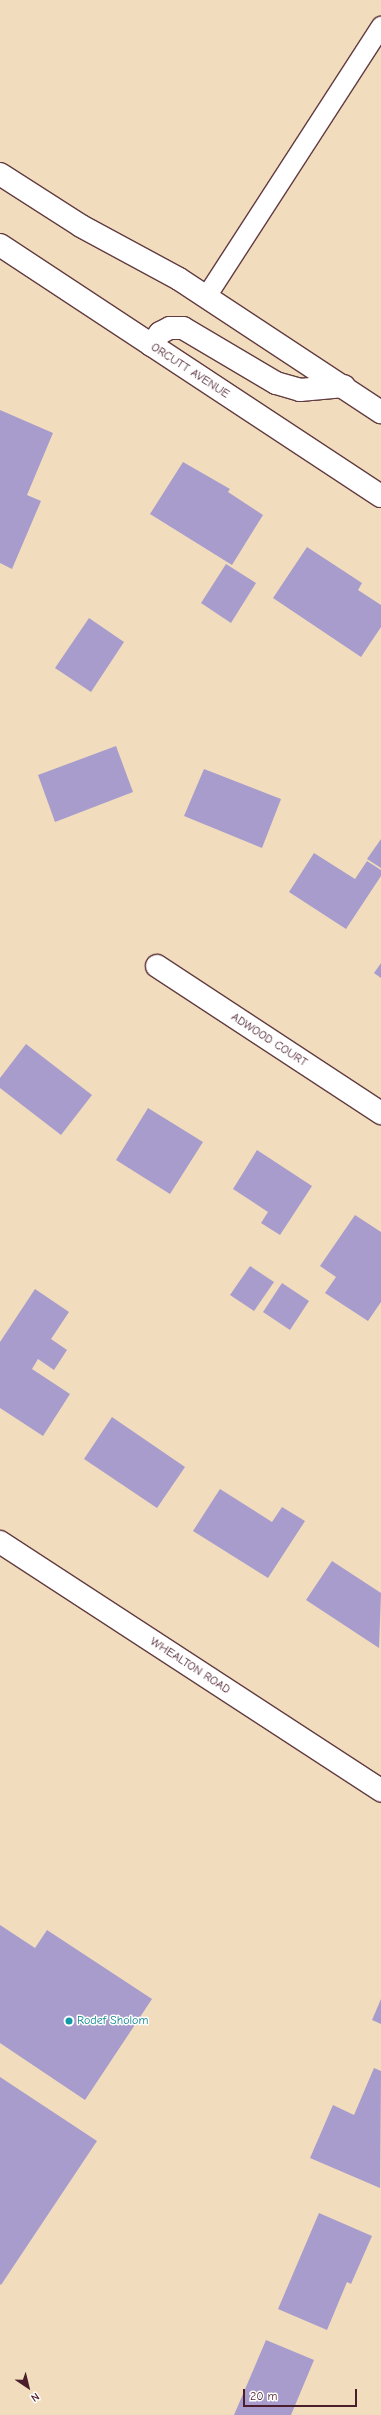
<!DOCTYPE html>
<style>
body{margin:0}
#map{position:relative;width:381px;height:2415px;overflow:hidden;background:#f1ddbd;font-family:"Comic Neue",sans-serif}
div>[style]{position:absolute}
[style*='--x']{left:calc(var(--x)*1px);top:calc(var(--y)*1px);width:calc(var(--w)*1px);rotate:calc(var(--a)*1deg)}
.building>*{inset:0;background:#a89ccc}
.roads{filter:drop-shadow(1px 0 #633c41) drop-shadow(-1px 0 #633c41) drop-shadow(0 1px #633c41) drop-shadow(0 -1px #633c41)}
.lane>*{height:19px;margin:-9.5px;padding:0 9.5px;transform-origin:9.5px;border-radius:9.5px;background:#fff}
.street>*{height:22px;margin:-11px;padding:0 11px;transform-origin:11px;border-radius:11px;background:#fff}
.secondary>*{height:22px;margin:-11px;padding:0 11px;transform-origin:11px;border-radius:11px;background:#fff}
.dots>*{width:11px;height:11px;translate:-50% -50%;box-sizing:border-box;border:2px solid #fff;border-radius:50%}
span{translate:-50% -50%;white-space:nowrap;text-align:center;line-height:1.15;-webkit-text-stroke:3px #fff;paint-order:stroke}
.street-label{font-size:12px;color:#4a1f2b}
.culture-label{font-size:12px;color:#0d838f}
.left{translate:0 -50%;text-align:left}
.north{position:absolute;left:8px;top:2367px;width:40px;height:40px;-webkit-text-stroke:3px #fff;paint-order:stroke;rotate:145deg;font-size:11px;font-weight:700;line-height:16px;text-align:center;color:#4a1f2b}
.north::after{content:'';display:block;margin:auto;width:14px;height:18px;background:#4a1f2b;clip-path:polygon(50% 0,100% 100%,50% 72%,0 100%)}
.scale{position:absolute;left:243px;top:2389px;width:114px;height:18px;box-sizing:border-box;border:2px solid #4a1f2b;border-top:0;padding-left:5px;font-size:12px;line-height:14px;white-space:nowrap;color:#4a1f2b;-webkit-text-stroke:3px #fff;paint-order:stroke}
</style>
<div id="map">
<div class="building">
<i style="clip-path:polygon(0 410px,53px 433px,27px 495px,41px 501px,12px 569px,0 563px)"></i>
<i style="clip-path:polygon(183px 462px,230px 489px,228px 492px,263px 515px,232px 565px,150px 514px)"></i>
<i style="clip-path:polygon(307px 547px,362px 583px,358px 590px,381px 605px,381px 627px,361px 657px,273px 598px)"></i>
<i style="clip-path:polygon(226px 564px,256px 583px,231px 623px,201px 603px)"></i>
<i style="clip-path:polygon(89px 618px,124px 642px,91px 692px,55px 668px)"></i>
<i style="clip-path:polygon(116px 746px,133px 792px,55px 822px,38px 775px)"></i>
<i style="clip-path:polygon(204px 769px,281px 799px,262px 848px,184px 816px)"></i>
<i style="clip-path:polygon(381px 839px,381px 868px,367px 859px)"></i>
<i style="clip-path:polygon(314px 853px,355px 879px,367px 861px,381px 870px,381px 876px,346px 929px,289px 892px)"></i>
<i style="clip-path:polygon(381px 963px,381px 978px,374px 973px)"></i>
<i style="clip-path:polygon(26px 1044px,92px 1095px,61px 1135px,0 1088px,0 1078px)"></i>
<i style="clip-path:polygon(148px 1108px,203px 1142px,170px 1194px,116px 1160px)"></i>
<i style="clip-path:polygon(257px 1150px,312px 1186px,280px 1235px,261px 1223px,268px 1212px,233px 1189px)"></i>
<i style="clip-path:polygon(355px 1215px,381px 1232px,381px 1302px,368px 1321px,325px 1293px,336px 1277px,320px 1266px)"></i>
<i style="clip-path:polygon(250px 1266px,274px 1282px,254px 1311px,230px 1295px)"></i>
<i style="clip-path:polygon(282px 1283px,309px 1301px,290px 1330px,263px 1312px)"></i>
<i style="clip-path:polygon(35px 1289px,69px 1312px,51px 1339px,67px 1350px,54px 1370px,38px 1359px,32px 1369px,70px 1394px,43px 1436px,0 1408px,0 1342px)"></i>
<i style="clip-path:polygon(112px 1417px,185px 1467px,157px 1508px,84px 1459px)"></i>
<i style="clip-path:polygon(220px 1489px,272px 1522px,282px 1507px,305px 1521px,268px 1578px,193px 1531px)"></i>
<i style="clip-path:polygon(332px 1561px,381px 1593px,379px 1648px,306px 1600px)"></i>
<i style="clip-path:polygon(0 1925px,35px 1948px,47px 1930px,152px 1999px,85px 2100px,0 2043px)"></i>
<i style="clip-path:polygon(381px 1999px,381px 2024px,372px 2020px)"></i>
<i style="clip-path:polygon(374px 2068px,381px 2071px,380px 2188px,310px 2158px,333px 2105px,354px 2115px)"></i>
<i style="clip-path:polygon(0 2077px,97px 2141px,1px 2285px,0 2284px)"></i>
<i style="clip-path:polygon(319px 2213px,372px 2236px,351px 2284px,347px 2282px,327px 2330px,278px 2309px)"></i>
<i style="clip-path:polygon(266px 2340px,314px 2360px,291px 2415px,234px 2415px)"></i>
</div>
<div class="roads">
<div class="lane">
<i style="--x:206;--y:296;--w:322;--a:-57.1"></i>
</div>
<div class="street">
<i style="--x:157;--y:966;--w:268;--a:33.3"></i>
</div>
<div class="secondary">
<i style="--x:0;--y:174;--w:96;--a:32.7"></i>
<i style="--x:81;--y:226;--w:111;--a:28.4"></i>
<i style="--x:179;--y:279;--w:242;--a:33.4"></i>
<i style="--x:0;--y:245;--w:456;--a:33.4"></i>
<i style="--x:151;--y:345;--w:15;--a:-53"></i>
<i style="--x:160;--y:333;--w:11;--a:-27"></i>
<i style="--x:170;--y:328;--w:13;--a:0"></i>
<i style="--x:183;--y:328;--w:108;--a:30.6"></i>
<i style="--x:276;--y:383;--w:25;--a:16"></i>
<i style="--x:300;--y:390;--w:44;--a:-5.2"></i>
<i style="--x:0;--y:1542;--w:455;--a:33.1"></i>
</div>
</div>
<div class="dots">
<i style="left:69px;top:2021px;background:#0f9aa8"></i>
</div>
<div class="street-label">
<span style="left:190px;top:371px;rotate:33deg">ORCUTT AVENUE</span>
<span style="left:269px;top:1040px;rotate:33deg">ADWOOD COURT</span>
<span style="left:190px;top:1666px;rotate:33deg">WHEALTON ROAD</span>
</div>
<div class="culture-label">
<span class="left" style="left:77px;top:2021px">Rodef Sholom</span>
</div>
<div class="north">N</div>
<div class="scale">20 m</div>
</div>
